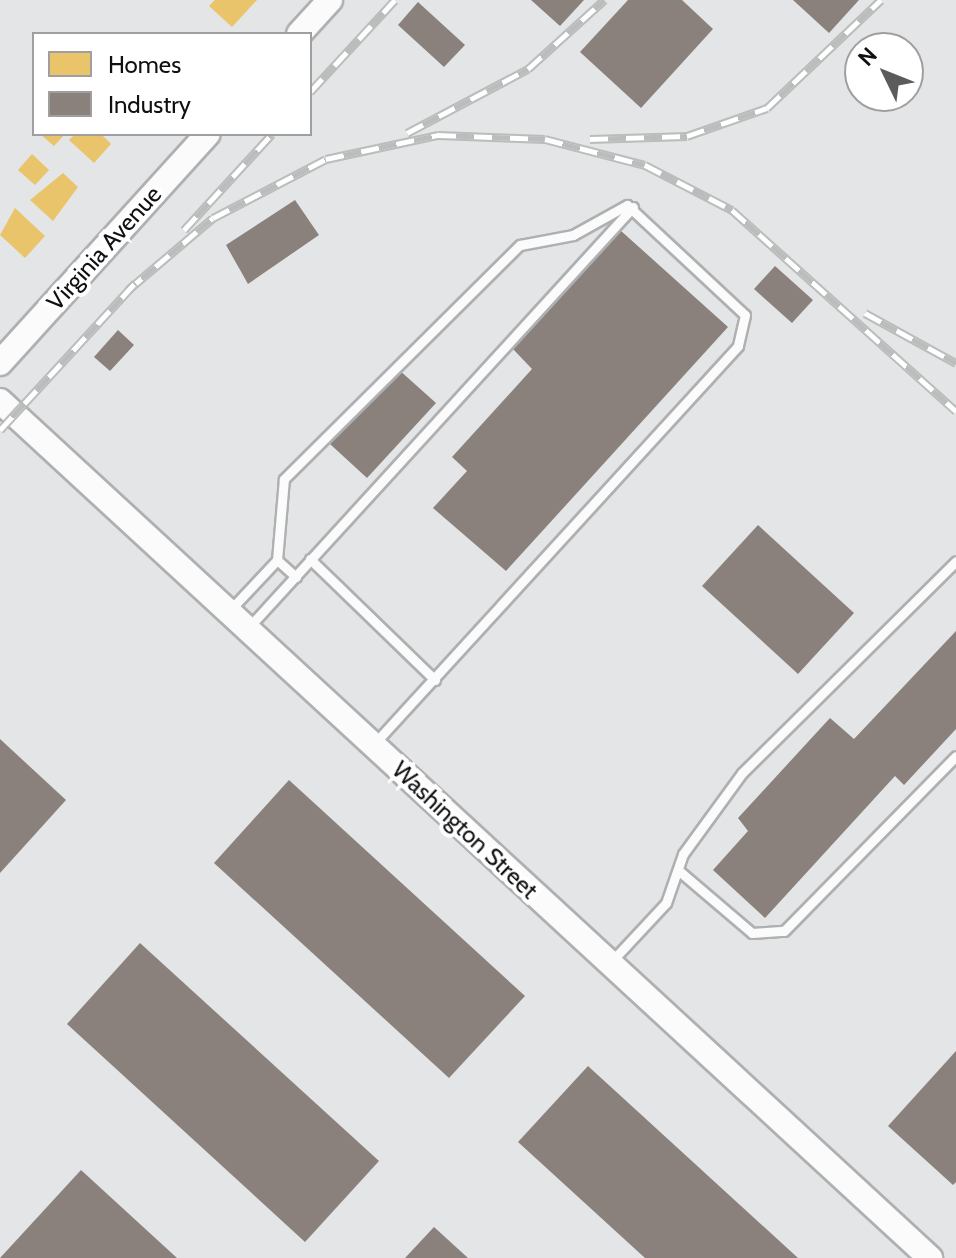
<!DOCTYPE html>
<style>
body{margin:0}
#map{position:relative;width:956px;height:1258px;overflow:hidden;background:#e3e5e7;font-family:Cabin,sans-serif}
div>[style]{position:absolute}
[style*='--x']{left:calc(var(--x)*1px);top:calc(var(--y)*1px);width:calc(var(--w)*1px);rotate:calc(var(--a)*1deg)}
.homes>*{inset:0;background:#e9c46a}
.industry>*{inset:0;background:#8a817c}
.roads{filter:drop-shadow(2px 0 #aeb0b2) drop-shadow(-2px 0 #aeb0b2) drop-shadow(0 2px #aeb0b2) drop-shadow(0 -2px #aeb0b2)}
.service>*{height:9px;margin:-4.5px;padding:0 4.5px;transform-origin:4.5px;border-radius:4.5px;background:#fbfbfb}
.tertiary>*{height:24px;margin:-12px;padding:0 12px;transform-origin:12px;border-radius:12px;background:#fbfbfb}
.rail>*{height:9px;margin-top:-4.5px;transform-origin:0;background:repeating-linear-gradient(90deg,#fff 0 18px,#bbbcbc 0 36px);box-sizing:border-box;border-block:2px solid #bbbcbc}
span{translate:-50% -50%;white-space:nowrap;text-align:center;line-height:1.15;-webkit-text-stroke:8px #fff;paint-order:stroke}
.street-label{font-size:24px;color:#0f1012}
.legend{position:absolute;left:32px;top:32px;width:280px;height:104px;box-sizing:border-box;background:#fff;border:2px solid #9f9fa0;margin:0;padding:10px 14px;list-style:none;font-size:24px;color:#0f1012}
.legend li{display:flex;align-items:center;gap:16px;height:40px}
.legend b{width:40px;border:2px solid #9f9fa0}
.north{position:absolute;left:844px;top:32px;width:80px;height:80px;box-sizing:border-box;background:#fff;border:2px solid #9f9fa0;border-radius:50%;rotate:313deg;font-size:22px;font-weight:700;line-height:32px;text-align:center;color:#0f1012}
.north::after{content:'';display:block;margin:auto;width:28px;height:36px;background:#595b5d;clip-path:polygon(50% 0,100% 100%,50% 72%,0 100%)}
</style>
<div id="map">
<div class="homes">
<i style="clip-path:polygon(215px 0,257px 0,232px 27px,209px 6px)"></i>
<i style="clip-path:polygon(40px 134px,65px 134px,54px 146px)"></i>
<i style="clip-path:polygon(75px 134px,101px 134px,111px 144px,94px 163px,69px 140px)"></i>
<i style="clip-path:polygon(32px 154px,49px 170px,35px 185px,18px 170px)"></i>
<i style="clip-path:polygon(63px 173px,78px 187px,53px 221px,30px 200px)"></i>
<i style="clip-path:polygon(15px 208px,45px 236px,25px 258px,0 235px)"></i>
</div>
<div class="industry">
<i style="clip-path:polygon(531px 0,584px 0,560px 26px)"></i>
<i style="clip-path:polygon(628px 0,682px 0,713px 29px,641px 108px,580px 52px)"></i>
<i style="clip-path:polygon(793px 0,859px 0,829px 33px)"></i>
<i style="clip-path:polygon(418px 2px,465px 45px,444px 67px,398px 25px)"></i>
<i style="clip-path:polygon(295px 200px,319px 235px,248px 284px,226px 245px)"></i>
<i style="clip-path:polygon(620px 230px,728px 327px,506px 571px,433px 508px,467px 471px,452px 457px,532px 369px,513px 349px)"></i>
<i style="clip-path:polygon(775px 266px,813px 300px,792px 323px,754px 289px)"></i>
<i style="clip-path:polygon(118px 330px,134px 345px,110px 371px,94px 357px)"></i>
<i style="clip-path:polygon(398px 369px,436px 403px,367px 478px,330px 444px)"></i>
<i style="clip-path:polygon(758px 525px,854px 613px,798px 674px,702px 586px)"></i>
<i style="clip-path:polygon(956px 631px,956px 729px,904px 785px,895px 776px,765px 918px,713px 870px,748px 831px,738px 818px,830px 718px,854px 739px)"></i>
<i style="clip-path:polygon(0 739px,66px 800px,0 873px)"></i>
<i style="clip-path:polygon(289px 780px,525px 996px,449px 1078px,214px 863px)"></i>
<i style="clip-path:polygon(140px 943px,379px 1161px,305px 1242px,67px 1024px)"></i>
<i style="clip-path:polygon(956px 1051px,956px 1182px,953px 1185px,888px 1126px)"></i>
<i style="clip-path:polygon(588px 1066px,798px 1258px,645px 1258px,518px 1142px)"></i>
<i style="clip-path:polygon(81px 1170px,177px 1258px,0 1258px)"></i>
<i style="clip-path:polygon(434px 1227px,468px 1258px,405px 1258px)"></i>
</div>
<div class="roads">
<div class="service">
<i style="--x:310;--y:559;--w:174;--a:44.1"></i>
<i style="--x:296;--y:577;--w:25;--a:-138"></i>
<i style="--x:277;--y:560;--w:81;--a:-85.1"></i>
<i style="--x:284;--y:479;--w:332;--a:-44.8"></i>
<i style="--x:520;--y:245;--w:54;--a:-10.7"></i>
<i style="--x:573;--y:235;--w:62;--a:-29.1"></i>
<i style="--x:627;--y:205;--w:161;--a:43"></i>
<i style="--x:745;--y:315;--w:32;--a:103"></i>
<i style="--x:738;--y:346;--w:541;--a:132.45"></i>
<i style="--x:231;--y:609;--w:67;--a:-46.8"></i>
<i style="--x:249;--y:627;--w:569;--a:-47.56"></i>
<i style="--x:678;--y:870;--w:97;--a:40.4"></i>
<i style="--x:752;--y:933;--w:32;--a:-4"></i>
<i style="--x:784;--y:931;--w:245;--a:-45.5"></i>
<i style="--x:610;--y:963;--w:82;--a:-47"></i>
<i style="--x:666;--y:903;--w:52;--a:-70.9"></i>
<i style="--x:683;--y:854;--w:100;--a:-53.9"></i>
<i style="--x:742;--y:773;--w:301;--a:-44.7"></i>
</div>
<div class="tertiary">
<i style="--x:299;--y:34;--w:46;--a:-47.6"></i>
<i style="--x:0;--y:363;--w:309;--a:-47.8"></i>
<i style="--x:0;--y:401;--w:1265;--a:42.66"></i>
</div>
</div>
<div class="rail">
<i style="--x:310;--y:92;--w:125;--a:-47.3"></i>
<i style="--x:407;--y:133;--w:137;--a:-27.9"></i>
<i style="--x:528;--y:69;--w:103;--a:-42.2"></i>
<i style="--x:590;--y:139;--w:97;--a:-1.8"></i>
<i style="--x:687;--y:136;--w:85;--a:-19.3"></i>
<i style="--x:767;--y:108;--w:157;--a:-43.5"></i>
<i style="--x:184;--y:230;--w:130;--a:-47.5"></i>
<i style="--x:128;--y:290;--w:111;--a:-40.3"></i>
<i style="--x:213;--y:218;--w:127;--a:-27.6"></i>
<i style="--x:326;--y:159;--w:115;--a:-12.1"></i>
<i style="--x:438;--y:135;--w:107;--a:2.1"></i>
<i style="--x:545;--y:139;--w:103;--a:14.6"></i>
<i style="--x:645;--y:165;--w:98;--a:27.3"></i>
<i style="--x:732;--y:210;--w:301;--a:41.9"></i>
<i style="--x:865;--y:313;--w:104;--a:28.8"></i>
<i style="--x:0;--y:430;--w:200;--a:-47.4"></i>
</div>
<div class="street-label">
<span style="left:104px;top:248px;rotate:-48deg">Virginia Avenue</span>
<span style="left:465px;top:830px;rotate:43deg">Washington Street</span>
</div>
<ul class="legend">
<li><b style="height:22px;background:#e9c46a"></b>Homes</li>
<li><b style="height:22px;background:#8a817c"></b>Industry</li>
</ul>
<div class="north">N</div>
</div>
